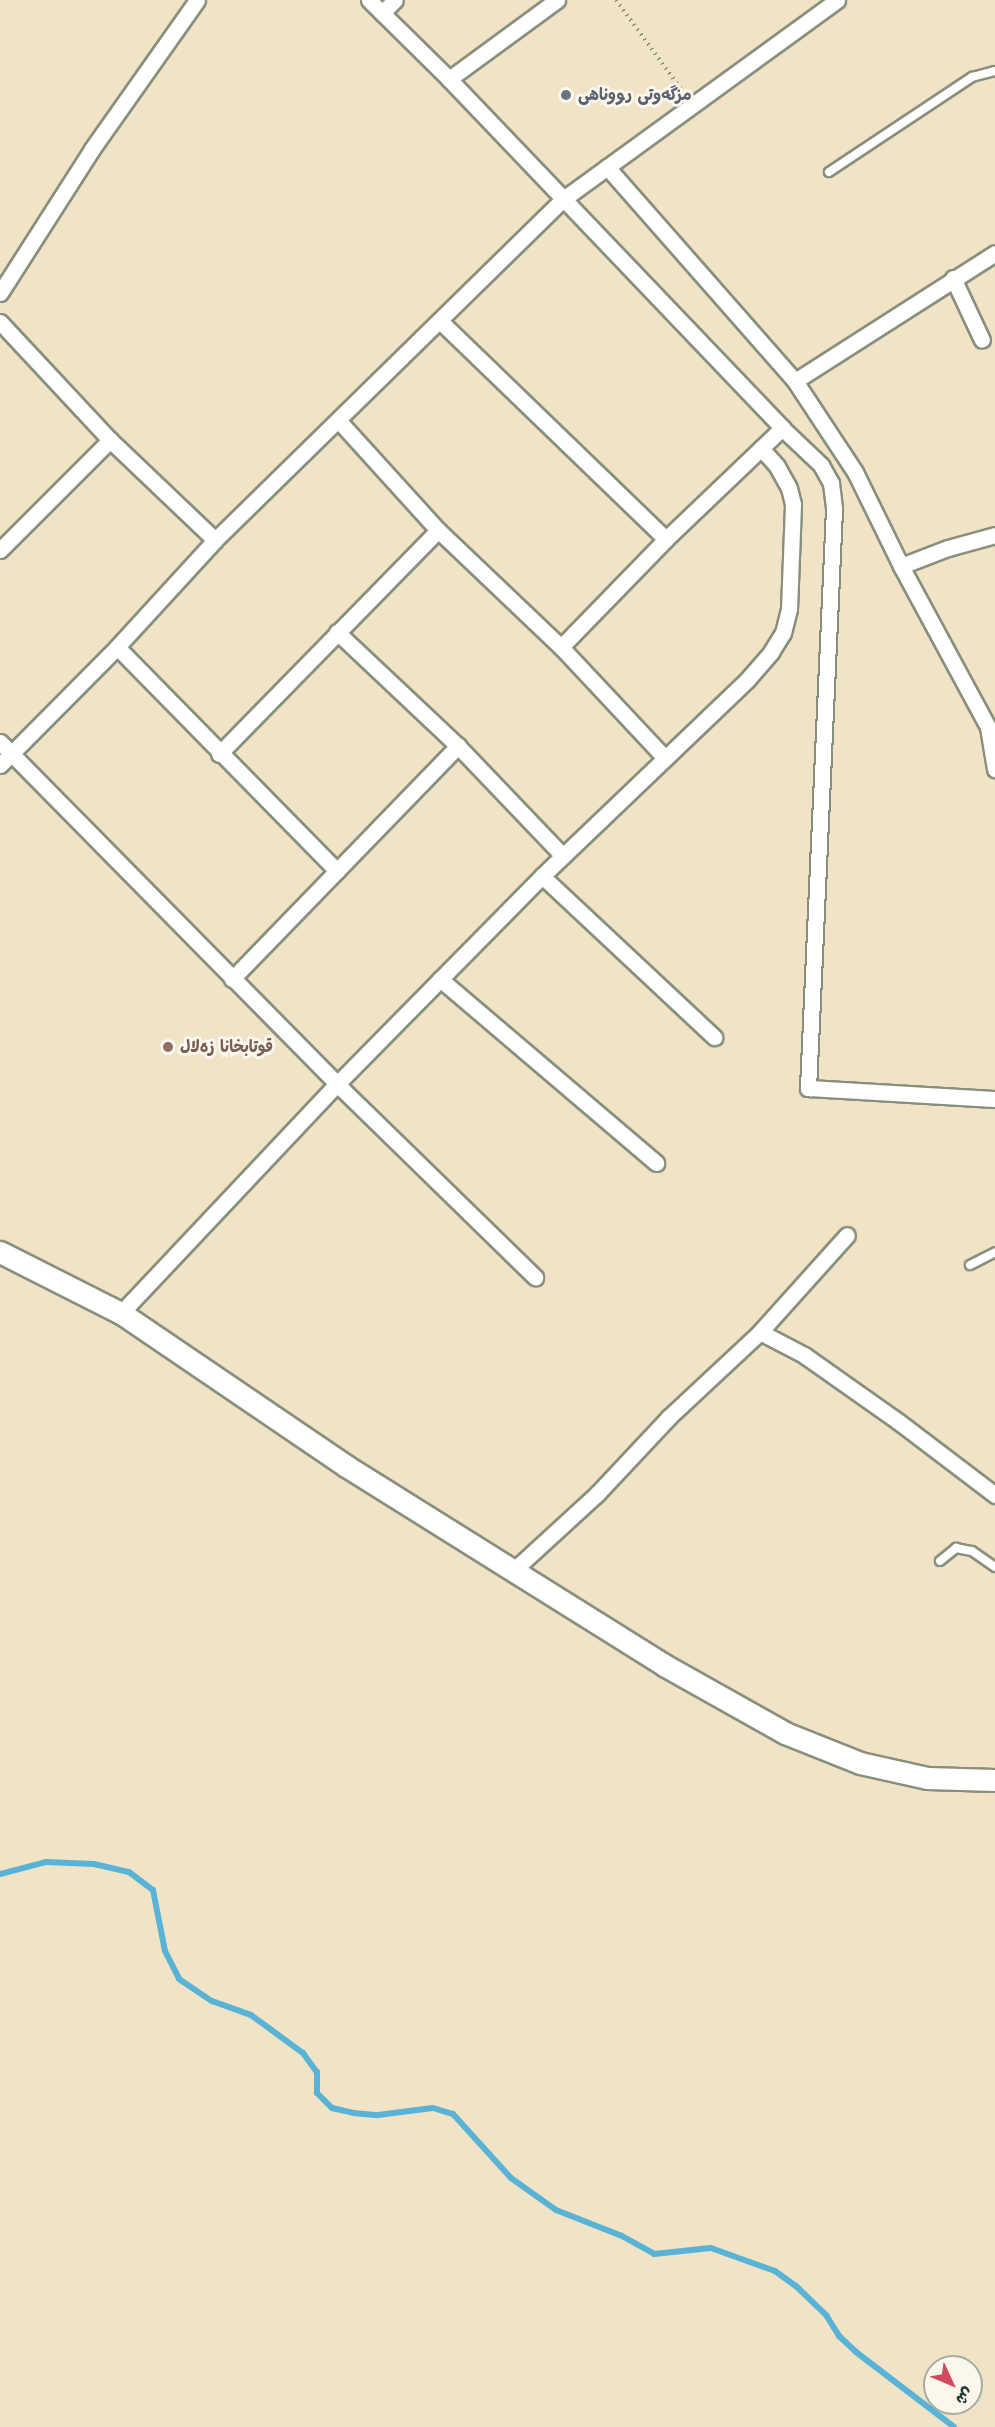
<!DOCTYPE html>
<meta charset="utf-8">
<style>
body{margin:0}
#map{position:relative;width:995px;height:2427px;overflow:hidden;background:#f1e3c6;font-family:"Shantell Sans","Playpen Sans Arabic",sans-serif}
div>[style]{position:absolute}
[style*='--x']{left:calc(var(--x)*1px);top:calc(var(--y)*1px);width:calc(var(--w)*1px);rotate:calc(var(--a)*1deg)}
.stream>*{height:6px;margin:-3px;padding:0 3px;transform-origin:3px;border-radius:3px;background:#58b3d6}
.path>*{height:4px;margin-top:-2px;transform-origin:0;background:repeating-linear-gradient(90deg,#88907d 0 1.5px,transparent 0 6px)}
.roads{filter:drop-shadow(2px 0 #88907d) drop-shadow(-2px 0 #88907d) drop-shadow(0 2px #88907d) drop-shadow(0 -2px #88907d)}
.lane>*{height:8px;margin:-4px;padding:0 4px;transform-origin:4px;border-radius:4px;background:#fff}
.street>*{height:15px;margin:-7.5px;padding:0 7.5px;transform-origin:7.5px;border-radius:7.5px;background:#fff}
.secondary>*{height:21px;margin:-10.5px;padding:0 10.5px;transform-origin:10.5px;border-radius:10.5px;background:#fff}
.dots>*{width:16px;height:16px;translate:-50% -50%;box-sizing:border-box;border:3px solid #fbf7ec;border-radius:50%}
span{translate:-50% -50%;white-space:nowrap;text-align:center;line-height:1.15;-webkit-text-stroke:6px #fbf7ec;paint-order:stroke}
.worship-label{font-size:16px;color:#5b616d;font-weight:700}
.left{translate:0 -50%;text-align:left}
.education-label{font-size:16px;color:#785e54;font-weight:700}
.north{position:absolute;left:923px;top:2355px;width:60px;height:60px;box-sizing:border-box;background:#fbf7ec;border:2px solid #a3ada2;border-radius:50%;rotate:134deg;font-size:16px;font-weight:700;line-height:24px;text-align:center;color:#1f3d34}
.north::after{content:'';display:block;margin:auto;width:21px;height:27px;background:#d1495b;clip-path:polygon(50% 0,100% 100%,50% 72%,0 100%)}
</style>
<div id="map">
<div class="stream">
<i style="--x:0;--y:1874;--w:48;--a:-14.6"></i>
<i style="--x:46;--y:1862;--w:48;--a:2.4"></i>
<i style="--x:94;--y:1864;--w:36;--a:13"></i>
<i style="--x:129;--y:1872;--w:30;--a:37"></i>
<i style="--x:153;--y:1890;--w:62;--a:78.9"></i>
<i style="--x:165;--y:1951;--w:31;--a:63"></i>
<i style="--x:179;--y:1979;--w:40;--a:34"></i>
<i style="--x:212;--y:2001;--w:41;--a:19.7"></i>
<i style="--x:251;--y:2015;--w:64;--a:36.2"></i>
<i style="--x:303;--y:2053;--w:24;--a:54"></i>
<i style="--x:317;--y:2072;--w:21;--a:90"></i>
<i style="--x:317;--y:2093;--w:21;--a:45"></i>
<i style="--x:332;--y:2108;--w:22;--a:13"></i>
<i style="--x:353;--y:2113;--w:25;--a:5"></i>
<i style="--x:378;--y:2115;--w:55;--a:-7.3"></i>
<i style="--x:433;--y:2108;--w:21;--a:17"></i>
<i style="--x:453;--y:2114;--w:86;--a:47.8"></i>
<i style="--x:511;--y:2178;--w:55;--a:35.4"></i>
<i style="--x:556;--y:2210;--w:71;--a:21.5"></i>
<i style="--x:622;--y:2236;--w:37;--a:29"></i>
<i style="--x:654;--y:2254;--w:57;--a:-6"></i>
<i style="--x:711;--y:2248;--w:68;--a:19.8"></i>
<i style="--x:775;--y:2271;--w:26;--a:36"></i>
<i style="--x:796;--y:2286;--w:42;--a:44"></i>
<i style="--x:826;--y:2315;--w:25;--a:58"></i>
<i style="--x:839;--y:2336;--w:23;--a:43"></i>
<i style="--x:856;--y:2352;--w:123;--a:37.4"></i>
</div>
<div class="path">
<i style="--x:616;--y:0;--w:114;--a:53.9"></i>
</div>
<div class="roads">
<div class="lane">
<i style="--x:829;--y:172;--w:172;--a:-33.6"></i>
<i style="--x:972;--y:77;--w:24;--a:-15"></i>
<i style="--x:970;--y:1265;--w:28;--a:-27"></i>
<i style="--x:940;--y:1561;--w:21;--a:-39"></i>
<i style="--x:956;--y:1548;--w:16;--a:11"></i>
<i style="--x:972;--y:1551;--w:28;--a:35"></i>
</div>
<div class="street">
<i style="--x:369;--y:0;--w:112;--a:44.6"></i>
<i style="--x:449;--y:79;--w:482;--a:46.3"></i>
<i style="--x:782;--y:428;--w:54;--a:43.5"></i>
<i style="--x:821;--y:465;--w:21;--a:61"></i>
<i style="--x:831;--y:483;--w:26;--a:83"></i>
<i style="--x:834;--y:509;--w:580;--a:92.57"></i>
<i style="--x:808;--y:1088;--w:187;--a:3.4"></i>
<i style="--x:382;--y:13;--w:18;--a:-45"></i>
<i style="--x:449;--y:79;--w:134;--a:-36.2"></i>
<i style="--x:607;--y:167;--w:285;--a:48.7"></i>
<i style="--x:795;--y:381;--w:109;--a:56.6"></i>
<i style="--x:855;--y:472;--w:105;--a:63.9"></i>
<i style="--x:901;--y:566;--w:183;--a:61.6"></i>
<i style="--x:988;--y:727;--w:43;--a:80.5"></i>
<i style="--x:953;--y:278;--w:68;--a:64.9"></i>
<i style="--x:0;--y:293;--w:171;--a:-57.4"></i>
<i style="--x:92;--y:149;--w:182;--a:-54.8"></i>
<i style="--x:440;--y:321;--w:314;--a:44"></i>
<i style="--x:0;--y:322;--w:161;--a:47"></i>
<i style="--x:110;--y:440;--w:145;--a:43.6"></i>
<i style="--x:795;--y:381;--w:237;--a:-32.6"></i>
<i style="--x:339;--y:421;--w:147;--a:47.8"></i>
<i style="--x:438;--y:530;--w:170;--a:43.6"></i>
<i style="--x:561;--y:647;--w:152;--a:46.9"></i>
<i style="--x:0;--y:550;--w:156;--a:-45"></i>
<i style="--x:901;--y:566;--w:50;--a:-21"></i>
<i style="--x:948;--y:548;--w:49;--a:-15.5"></i>
<i style="--x:337;--y:632;--w:166;--a:43.3"></i>
<i style="--x:458;--y:746;--w:152;--a:46.3"></i>
<i style="--x:117;--y:647;--w:314;--a:45.5"></i>
<i style="--x:561;--y:647;--w:151;--a:-45.8"></i>
<i style="--x:666;--y:539;--w:161;--a:-43.7"></i>
<i style="--x:0;--y:742;--w:480;--a:45.4"></i>
<i style="--x:337;--y:1084;--w:277;--a:44.3"></i>
<i style="--x:219;--y:754;--w:313;--a:-45.6"></i>
<i style="--x:0;--y:765;--w:166;--a:-45.2"></i>
<i style="--x:117;--y:647;--w:145;--a:-47.5"></i>
<i style="--x:215;--y:540;--w:486;--a:-44.4"></i>
<i style="--x:562;--y:200;--w:340;--a:-36"></i>
<i style="--x:542;--y:876;--w:236;--a:43.1"></i>
<i style="--x:232;--y:979;--w:325;--a:-45.9"></i>
<i style="--x:440;--y:979;--w:284;--a:40.4"></i>
<i style="--x:121;--y:1313;--w:315;--a:-46.7"></i>
<i style="--x:337;--y:1084;--w:292;--a:-45.4"></i>
<i style="--x:542;--y:876;--w:284;--a:-43.7"></i>
<i style="--x:747;--y:680;--w:37;--a:-49"></i>
<i style="--x:771;--y:652;--w:22;--a:-58"></i>
<i style="--x:783;--y:633;--w:25;--a:-76"></i>
<i style="--x:789;--y:609;--w:105;--a:-87.8"></i>
<i style="--x:793;--y:504;--w:16;--a:-104"></i>
<i style="--x:789;--y:488;--w:25;--a:-119"></i>
<i style="--x:777;--y:466;--w:24;--a:-132"></i>
<i style="--x:760;--y:1332;--w:50;--a:27.6"></i>
<i style="--x:804;--y:1355;--w:116;--a:35.2"></i>
<i style="--x:899;--y:1422;--w:121;--a:37.2"></i>
<i style="--x:514;--y:1570;--w:113;--a:-42.5"></i>
<i style="--x:597;--y:1494;--w:105;--a:-46.9"></i>
<i style="--x:669;--y:1417;--w:125;--a:-43"></i>
<i style="--x:760;--y:1332;--w:130;--a:-48.1"></i>
</div>
<div class="secondary">
<i style="--x:0;--y:1252;--w:136;--a:26.8"></i>
<i style="--x:121;--y:1313;--w:272;--a:34.2"></i>
<i style="--x:346;--y:1466;--w:375;--a:32"></i>
<i style="--x:664;--y:1665;--w:139;--a:29.3"></i>
<i style="--x:785;--y:1733;--w:81;--a:21.8"></i>
<i style="--x:860;--y:1763;--w:69;--a:12.6"></i>
<i style="--x:927;--y:1778;--w:68;--a:1.7"></i>
</div>
</div>
<div class="dots">
<i style="left:566px;top:95px;background:#6b7280"></i>
<i style="left:168px;top:1047px;background:#8d6e63"></i>
</div>
<div class="worship-label">
<span class="left" style="left:578px;top:95px">مزگەوتی رووناهی</span>
</div>
<div class="education-label">
<span class="left" style="left:180px;top:1047px">قوتابخانا زەلال</span>
</div>
<div class="north">ش</div>
</div>
